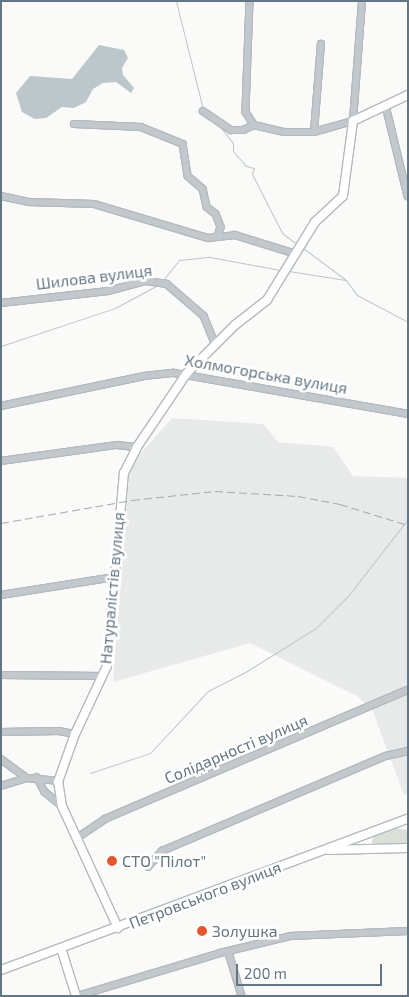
<!DOCTYPE html>
<meta charset="utf-8">
<style>
body{margin:0}
#map{position:relative;width:409px;height:997px;overflow:hidden;background:#fafaf8;font-family:"Exo 2",sans-serif}
div>[style]{position:absolute}
[style*='--x']{left:calc(var(--x)*1px);top:calc(var(--y)*1px);width:calc(var(--w)*1px);rotate:calc(var(--a)*1deg)}
.built>*{inset:0;background:#e8e9e9}
.green>*{inset:0;background:#dadfd7}
.water>*{inset:0;background:#bbc7cb}
.stream>*{height:1px;margin:-0.5px;padding:0 0.5px;transform-origin:0.5px;border-radius:0.5px;background:#bbc7cb}
.roads{filter:drop-shadow(1px 0 #b3babf) drop-shadow(-1px 0 #b3babf) drop-shadow(0 1px #b3babf) drop-shadow(0 -1px #b3babf)}
.street>*{height:5.5px;margin:-2.75px;padding:0 2.75px;transform-origin:2.75px;border-radius:2.75px;background:#c3c8cc}
.secondary>*{height:8px;margin:-4px;padding:0 4px;transform-origin:4px;border-radius:4px;background:#fff}
.rail>*{height:1px;margin-top:-0.5px;transform-origin:0;background:repeating-linear-gradient(90deg,#a2aab0 0 8px,transparent 0 12px)}
.dots>*{width:14px;height:14px;translate:-50% -50%;box-sizing:border-box;border:2px solid #fff;border-radius:50%}
span{translate:-50% -50%;white-space:nowrap;text-align:center;line-height:1.15;-webkit-text-stroke:5px #fff;paint-order:stroke}
.street-label{font-size:16px;color:#657683}
.poi-label{font-size:16px;color:#657683}
.left{translate:0 -50%;text-align:left}
.frame{position:absolute;inset:0;border:2px solid #657683;pointer-events:none}
.scale{position:absolute;left:236px;top:964px;width:146px;height:22px;box-sizing:border-box;border:2px solid #657683;border-top:0;padding-left:6px;font-size:15px;line-height:18px;white-space:nowrap;color:#657683;-webkit-text-stroke:4px #fff;paint-order:stroke}
</style>
<div id="map">
<div class="built">
<i style="clip-path:polygon(172px 418px,263px 424px,278px 442px,333px 447px,353px 476px,408px 478px,408px 794px,404px 795px,372px 709px,357px 696px,250px 643px,113px 682px,129px 474px,140px 454px)"></i>
</div>
<div class="green">
<i style="clip-path:polygon(394px 828px,408px 830px,408px 844px,372px 843px,373px 836px)"></i>
</div>
<div class="water">
<i style="clip-path:polygon(99px 45px,124px 50px,128px 58px,122px 68px,123px 75px,134px 88px,131px 93px,116px 82px,103px 83px,93px 89px,86px 102px,74px 108px,62px 107px,46px 118px,35px 119px,22px 112px,16px 93px,30px 76px,72px 79px)"></i>
</div>
<div class="stream">
<i style="--x:176;--y:1;--w:111;--a:76"></i>
<i style="--x:218;--y:124;--w:24;--a:52"></i>
<i style="--x:233;--y:143;--w:8;--a:90"></i>
<i style="--x:233;--y:151;--w:20;--a:49"></i>
<i style="--x:246;--y:166;--w:8;--a:14"></i>
<i style="--x:254;--y:168;--w:6;--a:108"></i>
<i style="--x:252;--y:174;--w:66;--a:63"></i>
<i style="--x:282;--y:233;--w:20;--a:37"></i>
<i style="--x:303;--y:248;--w:54;--a:36.7"></i>
<i style="--x:346;--y:280;--w:19;--a:54"></i>
<i style="--x:357;--y:295;--w:58;--a:27.9"></i>
<i style="--x:289;--y:271;--w:57;--a:9.1"></i>
<i style="--x:163;--y:280;--w:26;--a:-51"></i>
<i style="--x:179;--y:260;--w:31;--a:-6"></i>
<i style="--x:210;--y:257;--w:71;--a:10.5"></i>
<i style="--x:1;--y:346;--w:120;--a:-18.4"></i>
<i style="--x:115;--y:308;--w:47;--a:-28.2"></i>
<i style="--x:90;--y:773;--w:63;--a:-18.4"></i>
<i style="--x:150;--y:753;--w:85;--a:-46.9"></i>
<i style="--x:208;--y:691;--w:44;--a:-27.1"></i>
<i style="--x:247;--y:671;--w:81;--a:-31.9"></i>
<i style="--x:316;--y:628;--w:45;--a:-45"></i>
<i style="--x:348;--y:596;--w:98;--a:-52.1"></i>
</div>
<div class="roads">
<div class="street">
<i style="--x:250;--y:1;--w:111;--a:92.1"></i>
<i style="--x:246;--y:112;--w:15;--a:58"></i>
<i style="--x:386;--y:106;--w:93;--a:76.3"></i>
<i style="--x:203;--y:111;--w:34;--a:34"></i>
<i style="--x:231;--y:130;--w:12;--a:0"></i>
<i style="--x:243;--y:130;--w:12;--a:-24"></i>
<i style="--x:254;--y:125;--w:31;--a:13"></i>
<i style="--x:284;--y:132;--w:30;--a:0"></i>
<i style="--x:314;--y:132;--w:41;--a:-15.8"></i>
<i style="--x:353;--y:121;--w:120;--a:-85.7"></i>
<i style="--x:74;--y:124;--w:67;--a:2.6"></i>
<i style="--x:141;--y:127;--w:45;--a:22"></i>
<i style="--x:183;--y:144;--w:32;--a:81"></i>
<i style="--x:188;--y:176;--w:20;--a:41"></i>
<i style="--x:203;--y:189;--w:18;--a:77"></i>
<i style="--x:207;--y:207;--w:11;--a:38"></i>
<i style="--x:216;--y:214;--w:14;--a:69"></i>
<i style="--x:221;--y:227;--w:10;--a:107"></i>
<i style="--x:314;--y:132;--w:88;--a:-85.5"></i>
<i style="--x:1;--y:196;--w:29;--a:12"></i>
<i style="--x:29;--y:202;--w:65;--a:1.8"></i>
<i style="--x:94;--y:204;--w:119;--a:16.6"></i>
<i style="--x:208;--y:238;--w:27;--a:-6"></i>
<i style="--x:235;--y:235;--w:64;--a:17.3"></i>
<i style="--x:1;--y:303;--w:108;--a:-6.4"></i>
<i style="--x:108;--y:291;--w:39;--a:-15"></i>
<i style="--x:146;--y:281;--w:21;--a:8"></i>
<i style="--x:167;--y:284;--w:49;--a:40.9"></i>
<i style="--x:204;--y:316;--w:32;--a:68"></i>
<i style="--x:1;--y:406;--w:146;--a:-11.8"></i>
<i style="--x:144;--y:376;--w:30;--a:-6"></i>
<i style="--x:174;--y:373;--w:238;--a:9.9"></i>
<i style="--x:1;--y:461;--w:117;--a:-7.9"></i>
<i style="--x:117;--y:445;--w:20;--a:6"></i>
<i style="--x:1;--y:595;--w:115;--a:-9"></i>
<i style="--x:1;--y:675;--w:102;--a:0.6"></i>
<i style="--x:1;--y:732;--w:58;--a:-1"></i>
<i style="--x:59;--y:731;--w:16;--a:11"></i>
<i style="--x:1;--y:759;--w:32;--a:36"></i>
<i style="--x:37;--y:777;--w:17;--a:62"></i>
<i style="--x:45;--y:792;--w:22;--a:39"></i>
<i style="--x:1;--y:786;--w:27;--a:-17"></i>
<i style="--x:27;--y:778;--w:33;--a:5"></i>
<i style="--x:77;--y:838;--w:34;--a:-34"></i>
<i style="--x:105;--y:819;--w:329;--a:-23.1"></i>
<i style="--x:148;--y:867;--w:21;--a:-49"></i>
<i style="--x:162;--y:851;--w:243;--a:-23"></i>
<i style="--x:386;--y:756;--w:23;--a:-13"></i>
<i style="--x:229;--y:953;--w:45;--a:73.2"></i>
<i style="--x:78;--y:996;--w:148;--a:-16.8"></i>
<i style="--x:220;--y:953;--w:73;--a:-13.5"></i>
<i style="--x:291;--y:936;--w:117;--a:-2.4"></i>
</div>
<div class="secondary">
<i style="--x:329;--y:850;--w:79;--a:-1.5"></i>
<i style="--x:118;--y:928;--w:134;--a:-114.7"></i>
<i style="--x:62;--y:806;--w:24;--a:-99"></i>
<i style="--x:58;--y:782;--w:51;--a:-70.5"></i>
<i style="--x:75;--y:734;--w:75;--a:-64.8"></i>
<i style="--x:107;--y:666;--w:194;--a:-85"></i>
<i style="--x:124;--y:473;--w:29;--a:-63"></i>
<i style="--x:137;--y:447;--w:89;--a:-56"></i>
<i style="--x:187;--y:373;--w:68;--a:-45"></i>
<i style="--x:235;--y:325;--w:41;--a:-38"></i>
<i style="--x:267;--y:300;--w:92;--a:-58.4"></i>
<i style="--x:315;--y:222;--w:38;--a:-43"></i>
<i style="--x:343;--y:196;--w:76;--a:-82.4"></i>
<i style="--x:353;--y:121;--w:61;--a:-25.3"></i>
<i style="--x:61;--y:948;--w:50;--a:72.6"></i>
<i style="--x:1;--y:970;--w:434;--a:-20.4"></i>
</div>
</div>
<div class="rail">
<i style="--x:1;--y:523;--w:133;--a:-10"></i>
<i style="--x:132;--y:500;--w:83;--a:-6.2"></i>
<i style="--x:215;--y:491;--w:83;--a:3.4"></i>
<i style="--x:298;--y:496;--w:43;--a:10.8"></i>
<i style="--x:340;--y:504;--w:71;--a:17.2"></i>
</div>
<div class="dots">
<i style="left:112px;top:861px;background:#e4572e"></i>
<i style="left:202px;top:931px;background:#e4572e"></i>
</div>
<div class="street-label">
<span style="left:94px;top:277px;rotate:-7deg">Шилова вулиця</span>
<span style="left:266px;top:374px;rotate:10deg">Холмогорська вулиця</span>
<span style="left:112px;top:588px;rotate:-85deg">Натуралістів вулиця</span>
<span style="left:236px;top:749px;rotate:-23deg">Солідарності вулиця</span>
<span style="left:205px;top:895px;rotate:-21deg">Петровського вулиця</span>
</div>
<div class="poi-label">
<span class="left" style="left:122px;top:861px">СТО "Пілот"</span>
<span class="left" style="left:212px;top:931px">Золушка</span>
</div>
<div class="frame"></div>
<div class="scale">200 m</div>
</div>
